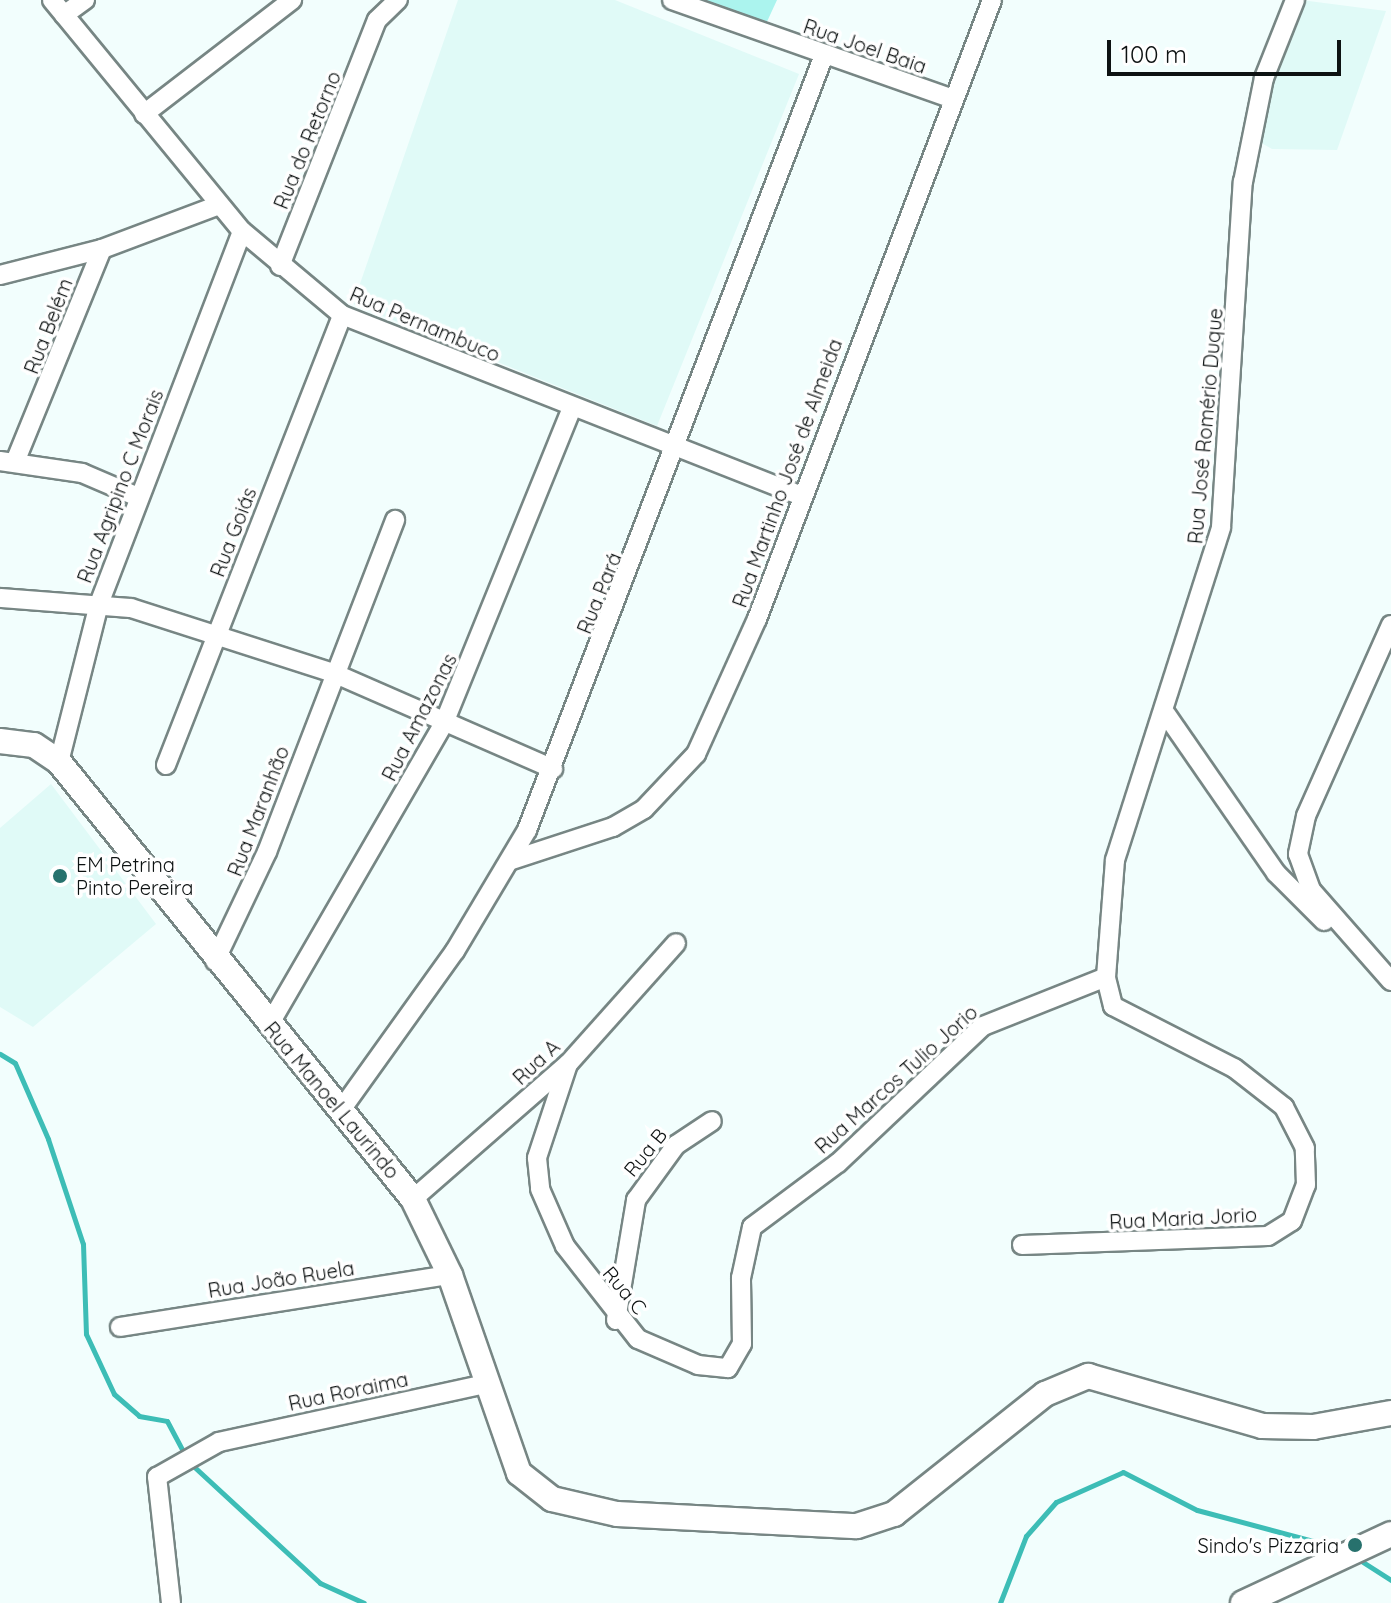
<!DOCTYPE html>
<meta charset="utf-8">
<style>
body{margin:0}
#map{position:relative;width:1391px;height:1603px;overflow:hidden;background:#f2fefd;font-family:Quicksand,sans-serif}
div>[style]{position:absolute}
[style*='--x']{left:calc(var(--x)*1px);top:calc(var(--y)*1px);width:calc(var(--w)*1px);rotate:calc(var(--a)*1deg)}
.built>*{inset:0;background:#e0faf7}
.green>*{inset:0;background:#abf4ee}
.stream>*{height:5px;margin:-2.5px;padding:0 2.5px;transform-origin:2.5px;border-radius:2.5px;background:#3dbdb6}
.roads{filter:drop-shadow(2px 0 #778684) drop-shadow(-2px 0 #778684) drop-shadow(0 2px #778684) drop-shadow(0 -2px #778684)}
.street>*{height:18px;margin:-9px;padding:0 9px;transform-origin:9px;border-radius:9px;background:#fff}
.secondary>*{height:24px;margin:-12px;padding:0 12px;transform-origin:12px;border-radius:12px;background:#fff}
.dots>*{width:22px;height:22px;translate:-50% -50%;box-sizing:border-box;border:4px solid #fff;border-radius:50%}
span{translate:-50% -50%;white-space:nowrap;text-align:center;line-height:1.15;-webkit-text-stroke:7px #fff;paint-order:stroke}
.street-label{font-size:20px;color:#0d1212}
.poi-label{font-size:20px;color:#0d1212}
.left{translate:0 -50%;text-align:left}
.right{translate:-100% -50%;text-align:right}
.scale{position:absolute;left:1107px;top:40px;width:234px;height:36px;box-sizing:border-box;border:4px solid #0d1212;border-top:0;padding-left:10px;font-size:24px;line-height:28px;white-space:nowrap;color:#0d1212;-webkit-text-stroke:6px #fff;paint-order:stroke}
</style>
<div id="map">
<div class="built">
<i style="clip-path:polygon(458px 0,615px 0,799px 74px,657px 426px,353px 304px)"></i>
<i style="clip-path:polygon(1301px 0,1386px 11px,1337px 150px,1272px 149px,1256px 140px)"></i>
<i style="clip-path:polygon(51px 784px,156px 924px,33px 1027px,0 1007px,0 828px)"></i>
</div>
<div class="green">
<i style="clip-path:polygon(691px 0,777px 0,765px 26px)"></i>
</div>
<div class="stream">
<i style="--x:0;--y:1054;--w:17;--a:31"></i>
<i style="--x:15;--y:1063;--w:83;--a:66.5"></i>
<i style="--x:48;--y:1139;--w:111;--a:71.6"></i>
<i style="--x:83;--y:1244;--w:90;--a:88.1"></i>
<i style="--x:86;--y:1334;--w:66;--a:65"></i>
<i style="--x:114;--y:1394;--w:33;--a:41"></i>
<i style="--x:139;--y:1416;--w:28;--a:10"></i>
<i style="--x:167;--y:1421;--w:38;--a:62"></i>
<i style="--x:190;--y:1463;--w:177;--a:42.7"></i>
<i style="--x:320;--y:1583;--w:48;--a:24.4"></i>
<i style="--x:1355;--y:1557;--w:43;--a:32.6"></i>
<i style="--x:1000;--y:1603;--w:72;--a:-68.8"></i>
<i style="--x:1026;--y:1536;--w:45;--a:-48.6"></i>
<i style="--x:1056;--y:1502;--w:73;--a:-24.1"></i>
<i style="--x:1123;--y:1472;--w:83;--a:27.2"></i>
<i style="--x:1197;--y:1510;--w:148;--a:14.9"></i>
</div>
<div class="roads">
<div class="street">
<i style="--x:52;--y:0;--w:299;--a:50.6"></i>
<i style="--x:242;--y:231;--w:131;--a:40"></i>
<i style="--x:342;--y:315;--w:493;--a:21.5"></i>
<i style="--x:672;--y:0;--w:298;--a:19.4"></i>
<i style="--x:64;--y:15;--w:26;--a:-36"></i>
<i style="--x:144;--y:114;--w:187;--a:-37.6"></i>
<i style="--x:280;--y:266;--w:264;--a:-68.5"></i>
<i style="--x:377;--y:20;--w:29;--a:-44"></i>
<i style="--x:0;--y:275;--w:105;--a:-14.3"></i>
<i style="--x:102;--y:249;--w:125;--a:-20.6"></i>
<i style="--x:0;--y:461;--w:83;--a:8.3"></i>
<i style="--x:82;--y:473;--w:61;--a:23.2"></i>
<i style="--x:15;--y:462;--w:230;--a:-67.8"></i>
<i style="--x:0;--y:598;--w:131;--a:4.4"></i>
<i style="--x:131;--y:608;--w:215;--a:17.8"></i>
<i style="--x:336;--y:674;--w:237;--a:23.6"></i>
<i style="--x:1391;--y:625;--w:209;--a:114"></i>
<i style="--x:1306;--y:816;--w:39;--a:102"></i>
<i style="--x:1298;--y:854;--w:38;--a:70"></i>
<i style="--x:1311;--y:890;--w:121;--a:48.7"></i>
<i style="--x:1166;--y:714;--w:193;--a:55.3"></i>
<i style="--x:1276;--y:873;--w:68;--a:45"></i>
<i style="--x:59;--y:762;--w:163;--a:-75.8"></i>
<i style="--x:99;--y:604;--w:399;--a:-69"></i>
<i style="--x:166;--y:765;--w:483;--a:-68.6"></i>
<i style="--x:512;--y:860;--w:106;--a:-18.1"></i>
<i style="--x:613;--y:827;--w:36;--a:-30"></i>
<i style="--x:644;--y:809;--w:76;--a:-46.6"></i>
<i style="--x:696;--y:754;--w:148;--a:-65.7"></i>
<i style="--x:757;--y:619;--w:662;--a:-69.21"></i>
<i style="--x:215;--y:961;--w:121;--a:-64.5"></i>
<i style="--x:267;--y:852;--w:356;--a:-68.9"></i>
<i style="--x:269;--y:1025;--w:349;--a:-59.9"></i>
<i style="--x:444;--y:723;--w:337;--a:-67.9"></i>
<i style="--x:568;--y:1064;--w:99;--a:108.3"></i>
<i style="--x:537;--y:1158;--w:31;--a:84"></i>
<i style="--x:540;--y:1189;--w:62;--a:66.3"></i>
<i style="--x:565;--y:1246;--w:118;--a:51.9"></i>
<i style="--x:638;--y:1339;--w:65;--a:23.4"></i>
<i style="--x:698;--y:1365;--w:30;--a:6"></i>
<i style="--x:728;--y:1368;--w:28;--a:-60"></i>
<i style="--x:742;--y:1344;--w:66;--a:-90.9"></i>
<i style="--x:741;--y:1278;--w:52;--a:-77.8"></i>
<i style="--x:752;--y:1227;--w:107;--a:-36.7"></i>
<i style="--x:838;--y:1163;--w:199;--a:-43.4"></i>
<i style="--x:983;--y:1026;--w:132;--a:-21.7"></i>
<i style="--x:341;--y:1110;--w:196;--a:-54.4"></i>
<i style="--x:455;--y:951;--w:141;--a:-59.2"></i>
<i style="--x:527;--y:830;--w:830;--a:-69.03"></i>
<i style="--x:413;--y:1199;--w:206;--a:-41.1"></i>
<i style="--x:568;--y:1064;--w:162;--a:-48.2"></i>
<i style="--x:1022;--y:1245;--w:246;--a:-2.1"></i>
<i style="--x:1268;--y:1236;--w:28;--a:-32"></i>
<i style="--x:1292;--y:1221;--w:39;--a:-69"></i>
<i style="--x:1306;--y:1185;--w:37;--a:-92"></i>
<i style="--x:1305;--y:1148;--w:46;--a:-117.1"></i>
<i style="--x:1284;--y:1107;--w:63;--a:-142"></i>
<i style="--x:1234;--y:1068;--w:136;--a:-152.9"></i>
<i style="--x:1113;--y:1006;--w:30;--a:-104"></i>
<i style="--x:1106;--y:977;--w:117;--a:-85.6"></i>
<i style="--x:1115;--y:860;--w:349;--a:-72.3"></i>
<i style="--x:1221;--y:527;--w:346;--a:-86.4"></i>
<i style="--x:1243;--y:182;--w:106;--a:-78.6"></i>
<i style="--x:1264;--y:78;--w:84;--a:-68.3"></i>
<i style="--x:616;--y:1320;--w:122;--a:-80.5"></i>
<i style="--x:636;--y:1200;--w:68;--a:-54"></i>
<i style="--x:676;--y:1145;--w:43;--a:-33.7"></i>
<i style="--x:120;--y:1327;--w:334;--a:-9"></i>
<i style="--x:171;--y:1603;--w:127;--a:-96.3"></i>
<i style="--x:157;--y:1477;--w:71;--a:-29.4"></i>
<i style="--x:219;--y:1442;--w:273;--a:-12.3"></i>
</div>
<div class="secondary">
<i style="--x:0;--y:741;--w:34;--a:7"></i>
<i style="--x:34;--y:745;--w:30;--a:34"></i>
<i style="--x:59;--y:762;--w:562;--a:50.99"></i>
<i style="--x:413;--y:1199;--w:85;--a:64"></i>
<i style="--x:450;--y:1275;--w:210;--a:70.8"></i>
<i style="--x:519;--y:1473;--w:42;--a:38.2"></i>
<i style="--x:552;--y:1499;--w:67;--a:13"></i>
<i style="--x:617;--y:1514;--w:240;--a:2.9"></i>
<i style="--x:857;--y:1526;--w:39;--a:-18"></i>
<i style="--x:894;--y:1514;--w:193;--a:-38.5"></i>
<i style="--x:1045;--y:1394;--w:47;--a:-22.7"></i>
<i style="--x:1088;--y:1376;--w:181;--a:16"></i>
<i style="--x:1262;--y:1426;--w:51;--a:1.1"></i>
<i style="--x:1313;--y:1427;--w:79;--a:-10.2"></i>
<i style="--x:1243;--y:1603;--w:163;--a:-25"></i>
</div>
</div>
<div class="dots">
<i style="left:60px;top:876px;background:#27716d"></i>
<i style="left:1355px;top:1545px;background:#27716d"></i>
</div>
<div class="street-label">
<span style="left:865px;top:46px;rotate:19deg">Rua Joel Baia</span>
<span style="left:307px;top:140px;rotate:-68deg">Rua do Retorno</span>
<span style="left:425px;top:324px;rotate:23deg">Rua Pernambuco</span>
<span style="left:48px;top:326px;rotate:-69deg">Rua Belém</span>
<span style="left:1205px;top:426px;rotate:-85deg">Rua José Romério Duque</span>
<span style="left:787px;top:473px;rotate:-70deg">Rua Martinho José de Almeida</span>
<span style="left:120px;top:486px;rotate:-69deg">Rua Agripino C Morais</span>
<span style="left:233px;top:532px;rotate:-69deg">Rua Goiás</span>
<span style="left:599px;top:593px;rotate:-68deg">Rua Pará</span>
<span style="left:419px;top:717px;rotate:-63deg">Rua Amazonas</span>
<span style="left:258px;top:811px;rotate:-69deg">Rua Maranhão</span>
<span style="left:536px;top:1062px;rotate:-43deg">Rua A</span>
<span style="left:896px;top:1079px;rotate:-42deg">Rua Marcos Tulio Jorio</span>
<span style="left:332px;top:1100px;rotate:50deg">Rua Manoel Laurindo</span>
<span style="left:645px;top:1152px;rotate:-51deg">Rua B</span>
<span style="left:1183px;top:1218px;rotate:-3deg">Rua Maria Jorio</span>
<span style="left:281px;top:1279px;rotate:-9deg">Rua João Ruela</span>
<span style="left:625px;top:1290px;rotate:50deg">Rua C</span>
<span style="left:348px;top:1391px;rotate:-12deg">Rua Roraima</span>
</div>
<div class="poi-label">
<span class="left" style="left:76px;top:876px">EM Petrina<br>Pinto Pereira</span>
<span class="right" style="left:1339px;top:1545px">Sindo's Pizzaria</span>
</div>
<div class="scale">100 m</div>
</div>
